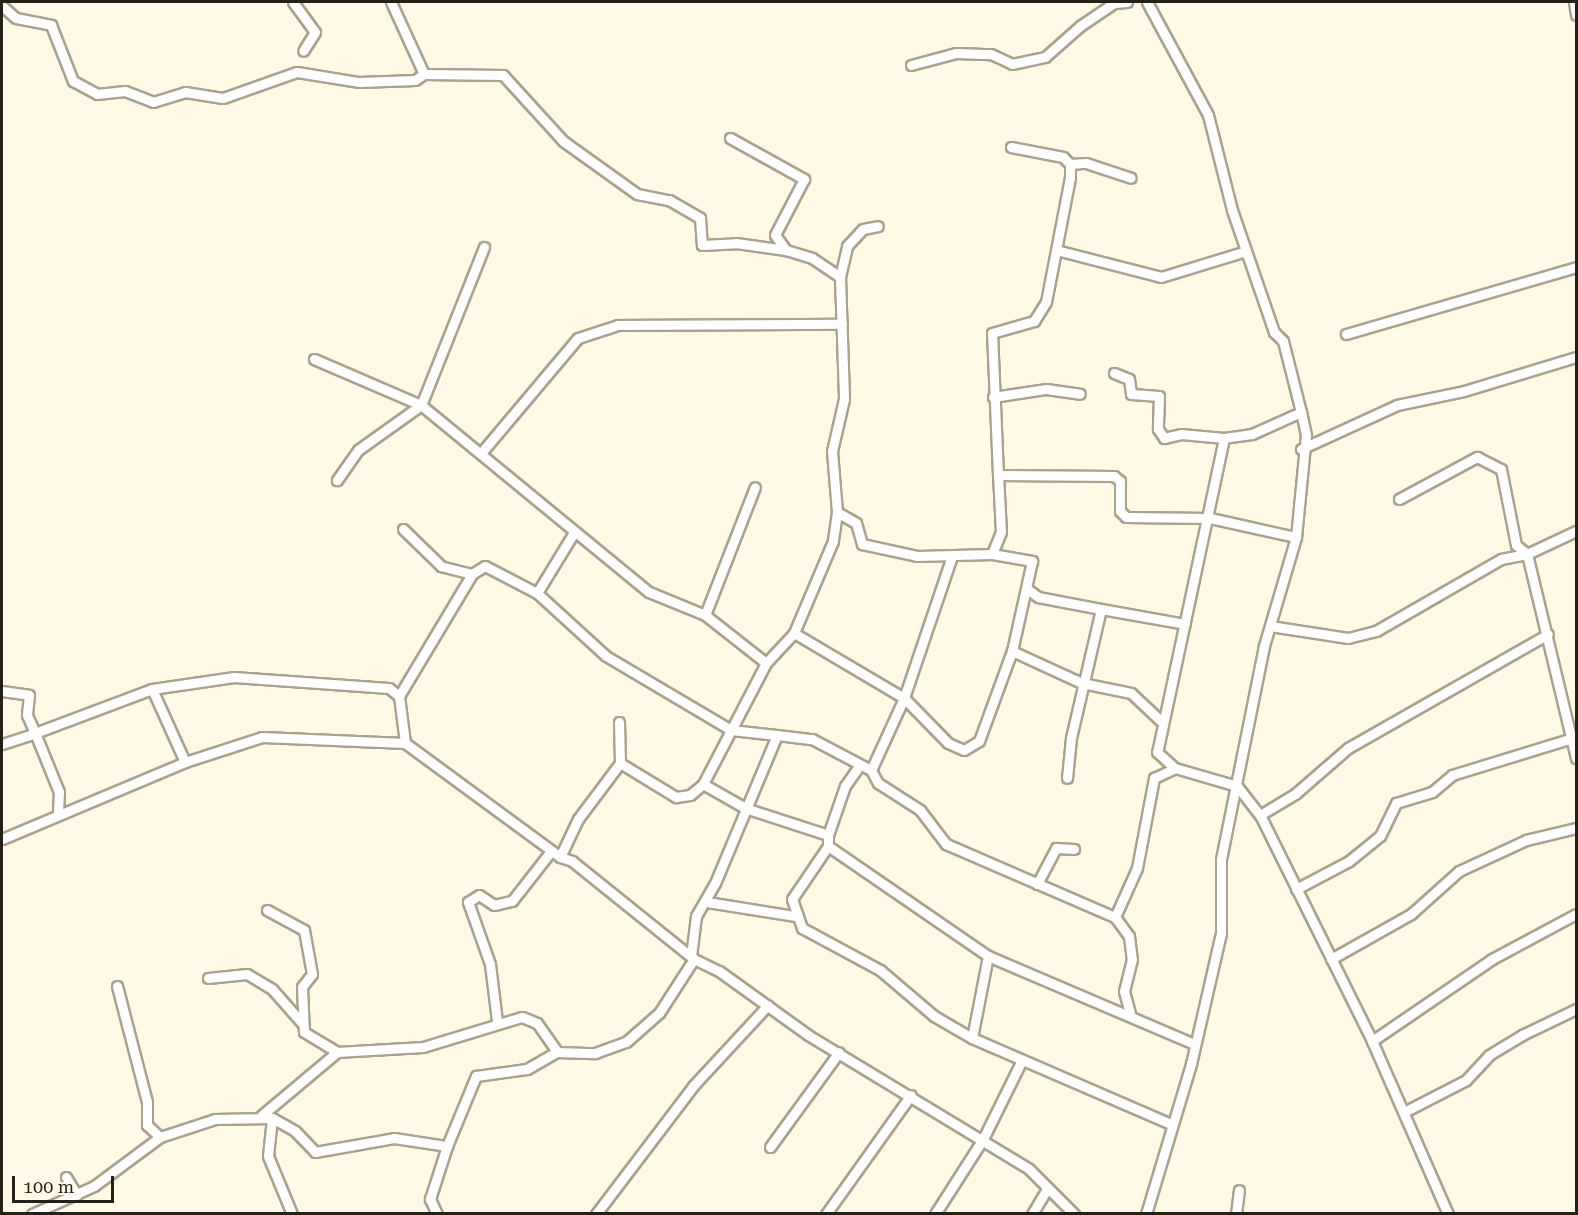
<!DOCTYPE html>
<style>
body{margin:0}
#map{position:relative;width:1578px;height:1215px;overflow:hidden;background:#fff9e6;font-family:"Roboto Serif",serif}
div>[style]{position:absolute}
[style*='--x']{left:calc(var(--x)*1px);top:calc(var(--y)*1px);width:calc(var(--w)*1px);rotate:calc(var(--a)*1deg)}
.roads{filter:drop-shadow(2px 0 #a9a28c) drop-shadow(-2px 0 #a9a28c) drop-shadow(0 2px #a9a28c) drop-shadow(0 -2px #a9a28c)}
.minor>*{height:9px;margin:-4.5px;padding:0 4.5px;transform-origin:4.5px;border-radius:4.5px;background:#fff}
span{translate:-50% -50%;white-space:nowrap;text-align:center;line-height:1.15;-webkit-text-stroke:4.5px #fff9e6;paint-order:stroke}
.frame{position:absolute;inset:0;border:3px solid #242118;pointer-events:none}
.scale{position:absolute;left:12px;top:1176px;width:102px;height:27px;box-sizing:border-box;border:3px solid #242118;border-top:0;padding-left:8px;font-size:18px;line-height:21px;white-space:nowrap;color:#242118;-webkit-text-stroke:4px #fff9e6;paint-order:stroke}
</style>
<div id="map">
<div class="roads">
<div class="minor">
<i style="--x:293;--y:2;--w:37;--a:54"></i>
<i style="--x:315;--y:32;--w:22;--a:122"></i>
<i style="--x:391;--y:2;--w:79;--a:65.4"></i>
<i style="--x:424;--y:74;--w:79;--a:0.7"></i>
<i style="--x:503;--y:75;--w:89;--a:47.7"></i>
<i style="--x:563;--y:141;--w:91;--a:35.6"></i>
<i style="--x:637;--y:194;--w:33;--a:11"></i>
<i style="--x:669;--y:200;--w:36;--a:30"></i>
<i style="--x:700;--y:218;--w:27;--a:86"></i>
<i style="--x:702;--y:245;--w:34;--a:-3"></i>
<i style="--x:736;--y:243;--w:50;--a:8"></i>
<i style="--x:786;--y:250;--w:27;--a:17"></i>
<i style="--x:812;--y:258;--w:34;--a:34"></i>
<i style="--x:840;--y:277;--w:122;--a:88.1"></i>
<i style="--x:844;--y:399;--w:53;--a:103"></i>
<i style="--x:832;--y:451;--w:61;--a:85.3"></i>
<i style="--x:837;--y:512;--w:29;--a:98"></i>
<i style="--x:833;--y:541;--w:100;--a:113"></i>
<i style="--x:794;--y:633;--w:41;--a:133"></i>
<i style="--x:1147;--y:2;--w:128;--a:61.6"></i>
<i style="--x:1208;--y:115;--w:98;--a:75.8"></i>
<i style="--x:1232;--y:210;--w:129;--a:71"></i>
<i style="--x:1274;--y:332;--w:13;--a:45"></i>
<i style="--x:1283;--y:341;--w:73;--a:75.8"></i>
<i style="--x:1574;--y:2;--w:13;--a:81"></i>
<i style="--x:2;--y:6;--w:18;--a:41"></i>
<i style="--x:16;--y:18;--w:36;--a:11"></i>
<i style="--x:51;--y:25;--w:60;--a:68.6"></i>
<i style="--x:73;--y:81;--w:27;--a:28"></i>
<i style="--x:97;--y:94;--w:28;--a:-6"></i>
<i style="--x:125;--y:91;--w:30;--a:21"></i>
<i style="--x:153;--y:102;--w:34;--a:-17"></i>
<i style="--x:185;--y:92;--w:38;--a:9"></i>
<i style="--x:223;--y:98;--w:78;--a:-19.4"></i>
<i style="--x:297;--y:72;--w:63;--a:9.2"></i>
<i style="--x:359;--y:82;--w:56;--a:-2"></i>
<i style="--x:415;--y:80;--w:11;--a:-34"></i>
<i style="--x:911;--y:65;--w:47;--a:-14.9"></i>
<i style="--x:956;--y:53;--w:35;--a:2"></i>
<i style="--x:991;--y:54;--w:23;--a:25"></i>
<i style="--x:1012;--y:64;--w:34;--a:-12"></i>
<i style="--x:1045;--y:57;--w:47;--a:-41.5"></i>
<i style="--x:1080;--y:26;--w:41;--a:-34.1"></i>
<i style="--x:1114;--y:3;--w:13;--a:-4"></i>
<i style="--x:730;--y:138;--w:85;--a:29"></i>
<i style="--x:804;--y:179;--w:63;--a:117.4"></i>
<i style="--x:775;--y:235;--w:19;--a:54"></i>
<i style="--x:1070;--y:164;--w:16;--a:-4"></i>
<i style="--x:1086;--y:163;--w:47;--a:18.4"></i>
<i style="--x:484;--y:247;--w:170;--a:111.7"></i>
<i style="--x:421;--y:405;--w:295;--a:39.4"></i>
<i style="--x:649;--y:592;--w:61;--a:22.3"></i>
<i style="--x:705;--y:615;--w:137;--a:-68.7"></i>
<i style="--x:1060;--y:251;--w:104;--a:14.4"></i>
<i style="--x:1161;--y:277;--w:89;--a:-17"></i>
<i style="--x:840;--y:277;--w:32;--a:-77"></i>
<i style="--x:847;--y:246;--w:23;--a:-47"></i>
<i style="--x:863;--y:229;--w:15;--a:-11"></i>
<i style="--x:1346;--y:334;--w:240;--a:-16.2"></i>
<i style="--x:314;--y:359;--w:116;--a:23.3"></i>
<i style="--x:421;--y:405;--w:77;--a:144.5"></i>
<i style="--x:358;--y:450;--w:37;--a:125"></i>
<i style="--x:1114;--y:373;--w:16;--a:22"></i>
<i style="--x:1129;--y:379;--w:15;--a:82"></i>
<i style="--x:1131;--y:394;--w:28;--a:4"></i>
<i style="--x:1159;--y:396;--w:33;--a:92"></i>
<i style="--x:1158;--y:429;--w:11;--a:56"></i>
<i style="--x:1164;--y:438;--w:17;--a:-13"></i>
<i style="--x:1181;--y:434;--w:43;--a:5.3"></i>
<i style="--x:993;--y:397;--w:54;--a:-8.6"></i>
<i style="--x:1046;--y:389;--w:34;--a:8"></i>
<i style="--x:1301;--y:449;--w:106;--a:-24.6"></i>
<i style="--x:1397;--y:405;--w:68;--a:-11.8"></i>
<i style="--x:1464;--y:391;--w:117;--a:-16.9"></i>
<i style="--x:481;--y:453;--w:150;--a:-49.9"></i>
<i style="--x:578;--y:338;--w:42;--a:-18"></i>
<i style="--x:618;--y:325;--w:224;--a:-0.3"></i>
<i style="--x:998;--y:475;--w:142;--a:-92.4"></i>
<i style="--x:992;--y:333;--w:44;--a:-15.9"></i>
<i style="--x:1034;--y:321;--w:22;--a:-58"></i>
<i style="--x:1046;--y:302;--w:127;--a:-79.1"></i>
<i style="--x:1070;--y:177;--w:13;--a:-90"></i>
<i style="--x:1070;--y:164;--w:10;--a:-135"></i>
<i style="--x:1063;--y:157;--w:53;--a:-169.1"></i>
<i style="--x:1399;--y:499;--w:89;--a:-28.3"></i>
<i style="--x:1477;--y:457;--w:27;--a:27"></i>
<i style="--x:1501;--y:469;--w:77;--a:78.8"></i>
<i style="--x:1516;--y:545;--w:14;--a:39"></i>
<i style="--x:1527;--y:554;--w:210;--a:76.5"></i>
<i style="--x:837;--y:512;--w:22;--a:30"></i>
<i style="--x:856;--y:523;--w:22;--a:74"></i>
<i style="--x:862;--y:544;--w:56;--a:12.3"></i>
<i style="--x:917;--y:556;--w:75;--a:-1.5"></i>
<i style="--x:992;--y:554;--w:41;--a:9.9"></i>
<i style="--x:1032;--y:561;--w:92;--a:102.5"></i>
<i style="--x:1296;--y:537;--w:102;--a:-84.4"></i>
<i style="--x:1306;--y:435;--w:24;--a:-102"></i>
<i style="--x:1301;--y:412;--w:54;--a:155.8"></i>
<i style="--x:1252;--y:434;--w:28;--a:172"></i>
<i style="--x:1224;--y:438;--w:321;--a:102"></i>
<i style="--x:1157;--y:752;--w:24;--a:42"></i>
<i style="--x:1175;--y:768;--w:65;--a:16.2"></i>
<i style="--x:1237;--y:786;--w:37;--a:52"></i>
<i style="--x:1260;--y:815;--w:252;--a:63.6"></i>
<i style="--x:1372;--y:1041;--w:189;--a:66.3"></i>
<i style="--x:992;--y:554;--w:24;--a:-68"></i>
<i style="--x:1001;--y:532;--w:57;--a:-93"></i>
<i style="--x:998;--y:475;--w:116;--a:0.5"></i>
<i style="--x:1114;--y:476;--w:8;--a:40"></i>
<i style="--x:1120;--y:481;--w:30;--a:90"></i>
<i style="--x:1120;--y:511;--w:8;--a:45"></i>
<i style="--x:1126;--y:517;--w:84;--a:0.7"></i>
<i style="--x:1210;--y:518;--w:88;--a:12.5"></i>
<i style="--x:1296;--y:537;--w:114;--a:106.4"></i>
<i style="--x:1264;--y:646;--w:218;--a:101.4"></i>
<i style="--x:1221;--y:860;--w:73;--a:90"></i>
<i style="--x:1221;--y:933;--w:134;--a:102.9"></i>
<i style="--x:1191;--y:1064;--w:157;--a:106.7"></i>
<i style="--x:952;--y:556;--w:150;--a:108.7"></i>
<i style="--x:904;--y:698;--w:63;--a:45.6"></i>
<i style="--x:948;--y:743;--w:17;--a:24"></i>
<i style="--x:964;--y:750;--w:17;--a:-31"></i>
<i style="--x:979;--y:741;--w:96;--a:-69.9"></i>
<i style="--x:1012;--y:651;--w:77;--a:24.6"></i>
<i style="--x:1082;--y:683;--w:50;--a:11.5"></i>
<i style="--x:1131;--y:693;--w:44;--a:43.2"></i>
<i style="--x:472;--y:574;--w:15;--a:-32"></i>
<i style="--x:485;--y:566;--w:59;--a:27.4"></i>
<i style="--x:537;--y:593;--w:93;--a:42.4"></i>
<i style="--x:606;--y:656;--w:145;--a:30.6"></i>
<i style="--x:731;--y:730;--w:46;--a:6.2"></i>
<i style="--x:777;--y:735;--w:160;--a:112.7"></i>
<i style="--x:715;--y:883;--w:38;--a:120"></i>
<i style="--x:696;--y:916;--w:40;--a:97.1"></i>
<i style="--x:1027;--y:589;--w:14;--a:36"></i>
<i style="--x:1038;--y:597;--w:64;--a:10.8"></i>
<i style="--x:1101;--y:609;--w:132;--a:103.1"></i>
<i style="--x:1071;--y:738;--w:40;--a:95.7"></i>
<i style="--x:537;--y:593;--w:69;--a:-58.6"></i>
<i style="--x:1101;--y:609;--w:85;--a:10.1"></i>
<i style="--x:1270;--y:626;--w:79;--a:8.7"></i>
<i style="--x:1348;--y:638;--w:29;--a:-14"></i>
<i style="--x:1376;--y:631;--w:144;--a:-29.9"></i>
<i style="--x:1501;--y:559;--w:26;--a:-11"></i>
<i style="--x:1527;--y:554;--w:54;--a:-25.1"></i>
<i style="--x:794;--y:633;--w:128;--a:30.6"></i>
<i style="--x:904;--y:698;--w:79;--a:114.6"></i>
<i style="--x:152;--y:689;--w:80;--a:65.7"></i>
<i style="--x:185;--y:762;--w:81;--a:-18"></i>
<i style="--x:262;--y:737;--w:143;--a:2.4"></i>
<i style="--x:2;--y:691;--w:27;--a:8"></i>
<i style="--x:29;--y:695;--w:20;--a:96"></i>
<i style="--x:27;--y:715;--w:20;--a:66"></i>
<i style="--x:35;--y:733;--w:125;--a:-20.6"></i>
<i style="--x:152;--y:689;--w:83;--a:-8.3"></i>
<i style="--x:234;--y:677;--w:155;--a:4.1"></i>
<i style="--x:389;--y:688;--w:13;--a:39"></i>
<i style="--x:399;--y:696;--w:47;--a:82.7"></i>
<i style="--x:405;--y:743;--w:192;--a:36.3"></i>
<i style="--x:560;--y:857;--w:42;--a:-64.7"></i>
<i style="--x:578;--y:819;--w:70;--a:-53.1"></i>
<i style="--x:620;--y:763;--w:41;--a:-91.4"></i>
<i style="--x:399;--y:696;--w:142;--a:-59.1"></i>
<i style="--x:472;--y:574;--w:32;--a:-166"></i>
<i style="--x:441;--y:566;--w:53;--a:-135.8"></i>
<i style="--x:777;--y:735;--w:35;--a:7"></i>
<i style="--x:812;--y:739;--w:67;--a:27.7"></i>
<i style="--x:871;--y:770;--w:15;--a:62"></i>
<i style="--x:878;--y:783;--w:50;--a:32.7"></i>
<i style="--x:920;--y:810;--w:43;--a:52.6"></i>
<i style="--x:946;--y:844;--w:184;--a:23.4"></i>
<i style="--x:1115;--y:917;--w:24;--a:54"></i>
<i style="--x:1129;--y:936;--w:23;--a:83"></i>
<i style="--x:1132;--y:959;--w:33;--a:104"></i>
<i style="--x:1124;--y:991;--w:24;--a:75"></i>
<i style="--x:2;--y:744;--w:35;--a:-18"></i>
<i style="--x:35;--y:733;--w:64;--a:67.9"></i>
<i style="--x:59;--y:792;--w:21;--a:93"></i>
<i style="--x:620;--y:763;--w:66;--a:31.3"></i>
<i style="--x:676;--y:797;--w:14;--a:-8"></i>
<i style="--x:690;--y:795;--w:17;--a:-40"></i>
<i style="--x:703;--y:784;--w:136;--a:-62.5"></i>
<i style="--x:766;--y:663;--w:78;--a:-141.8"></i>
<i style="--x:703;--y:784;--w:48;--a:29.7"></i>
<i style="--x:745;--y:808;--w:87;--a:18"></i>
<i style="--x:828;--y:835;--w:11;--a:90"></i>
<i style="--x:828;--y:846;--w:194;--a:34.5"></i>
<i style="--x:988;--y:956;--w:222;--a:23.1"></i>
<i style="--x:1260;--y:815;--w:41;--a:-31"></i>
<i style="--x:1295;--y:794;--w:70;--a:-41"></i>
<i style="--x:1348;--y:748;--w:230;--a:-29.7"></i>
<i style="--x:828;--y:835;--w:52;--a:-70.9"></i>
<i style="--x:845;--y:786;--w:24;--a:-55"></i>
<i style="--x:2;--y:839;--w:199;--a:-22.8"></i>
<i style="--x:828;--y:846;--w:64;--a:124.2"></i>
<i style="--x:792;--y:899;--w:31;--a:71"></i>
<i style="--x:802;--y:928;--w:89;--a:28.3"></i>
<i style="--x:880;--y:970;--w:71;--a:40.4"></i>
<i style="--x:934;--y:1016;--w:44;--a:30.1"></i>
<i style="--x:972;--y:1038;--w:217;--a:23.4"></i>
<i style="--x:560;--y:857;--w:13;--a:18"></i>
<i style="--x:572;--y:861;--w:156;--a:38.8"></i>
<i style="--x:694;--y:959;--w:28;--a:26"></i>
<i style="--x:719;--y:971;--w:110;--a:35.7"></i>
<i style="--x:808;--y:1035;--w:258;--a:31.2"></i>
<i style="--x:1029;--y:1169;--w:64;--a:45"></i>
<i style="--x:1037;--y:884;--w:41;--a:-62.2"></i>
<i style="--x:1056;--y:848;--w:18;--a:3"></i>
<i style="--x:1296;--y:889;--w:60;--a:-27.8"></i>
<i style="--x:1349;--y:861;--w:40;--a:-39"></i>
<i style="--x:1380;--y:836;--w:37;--a:-64"></i>
<i style="--x:1396;--y:803;--w:38;--a:-17"></i>
<i style="--x:1432;--y:792;--w:26;--a:-40"></i>
<i style="--x:1452;--y:775;--w:126;--a:-17.1"></i>
<i style="--x:707;--y:902;--w:88;--a:9.1"></i>
<i style="--x:267;--y:910;--w:42;--a:28.4"></i>
<i style="--x:304;--y:930;--w:45;--a:79.7"></i>
<i style="--x:312;--y:974;--w:16;--a:128"></i>
<i style="--x:302;--y:987;--w:45;--a:87.5"></i>
<i style="--x:304;--y:1032;--w:39;--a:31"></i>
<i style="--x:1115;--y:917;--w:54;--a:-65.8"></i>
<i style="--x:1137;--y:868;--w:92;--a:-79.3"></i>
<i style="--x:1154;--y:778;--w:23;--a:-25"></i>
<i style="--x:1331;--y:959;--w:92;--a:-29.4"></i>
<i style="--x:1411;--y:914;--w:64;--a:-41.9"></i>
<i style="--x:1459;--y:871;--w:74;--a:-24.8"></i>
<i style="--x:1526;--y:840;--w:51;--a:-13.5"></i>
<i style="--x:208;--y:978;--w:39;--a:-6"></i>
<i style="--x:247;--y:974;--w:29;--a:31"></i>
<i style="--x:272;--y:989;--w:45;--a:48.6"></i>
<i style="--x:117;--y:986;--w:120;--a:75.5"></i>
<i style="--x:147;--y:1102;--w:23;--a:90"></i>
<i style="--x:147;--y:1125;--w:18;--a:43"></i>
<i style="--x:497;--y:1021;--w:57;--a:-97"></i>
<i style="--x:490;--y:964;--w:66;--a:-109.5"></i>
<i style="--x:468;--y:902;--w:13;--a:-32"></i>
<i style="--x:479;--y:895;--w:18;--a:34"></i>
<i style="--x:494;--y:905;--w:18;--a:-13"></i>
<i style="--x:512;--y:901;--w:63;--a:-52"></i>
<i style="--x:972;--y:1038;--w:84;--a:-79"></i>
<i style="--x:1372;--y:1041;--w:145;--a:-34.3"></i>
<i style="--x:1492;--y:959;--w:95;--a:-28.2"></i>
<i style="--x:1404;--y:1112;--w:70;--a:-27.3"></i>
<i style="--x:1466;--y:1080;--w:34;--a:-47"></i>
<i style="--x:1489;--y:1055;--w:39;--a:-31"></i>
<i style="--x:1522;--y:1035;--w:60;--a:-25.7"></i>
<i style="--x:262;--y:1115;--w:98;--a:-40"></i>
<i style="--x:337;--y:1052;--w:86;--a:-3.3"></i>
<i style="--x:423;--y:1047;--w:103;--a:-16.9"></i>
<i style="--x:522;--y:1017;--w:16;--a:22"></i>
<i style="--x:537;--y:1023;--w:35;--a:55"></i>
<i style="--x:272;--y:1118;--w:38;--a:96"></i>
<i style="--x:268;--y:1156;--w:63;--a:67.5"></i>
<i style="--x:770;--y:1147;--w:117;--a:-54"></i>
<i style="--x:66;--y:1177;--w:21;--a:59"></i>
<i style="--x:32;--y:1214;--w:68;--a:-24.3"></i>
<i style="--x:94;--y:1186;--w:82;--a:-36.6"></i>
<i style="--x:160;--y:1137;--w:58;--a:-18.1"></i>
<i style="--x:215;--y:1119;--w:57;--a:-1"></i>
<i style="--x:272;--y:1118;--w:26;--a:29"></i>
<i style="--x:295;--y:1131;--w:29;--a:46"></i>
<i style="--x:315;--y:1152;--w:80;--a:-10"></i>
<i style="--x:394;--y:1138;--w:54;--a:8.6"></i>
<i style="--x:447;--y:1146;--w:76;--a:-67.5"></i>
<i style="--x:476;--y:1076;--w:51;--a:-7.8"></i>
<i style="--x:527;--y:1069;--w:34;--a:-30"></i>
<i style="--x:557;--y:1052;--w:38;--a:2"></i>
<i style="--x:595;--y:1053;--w:33;--a:-20"></i>
<i style="--x:626;--y:1042;--w:44;--a:-41.3"></i>
<i style="--x:659;--y:1013;--w:64;--a:-57.1"></i>
<i style="--x:437;--y:1214;--w:17;--a:-115"></i>
<i style="--x:430;--y:1199;--w:56;--a:-72.2"></i>
<i style="--x:596;--y:1214;--w:161;--a:-52.8"></i>
<i style="--x:693;--y:1086;--w:110;--a:-47.2"></i>
<i style="--x:826;--y:1214;--w:146;--a:-54.5"></i>
<i style="--x:935;--y:1214;--w:89;--a:-57.4"></i>
<i style="--x:983;--y:1139;--w:88;--a:-63.7"></i>
<i style="--x:1032;--y:1214;--w:29;--a:-59"></i>
<i style="--x:1236;--y:1214;--w:24;--a:-83"></i>
</div>
</div>
<div class="frame"></div>
<div class="scale">100 m</div>
</div>
